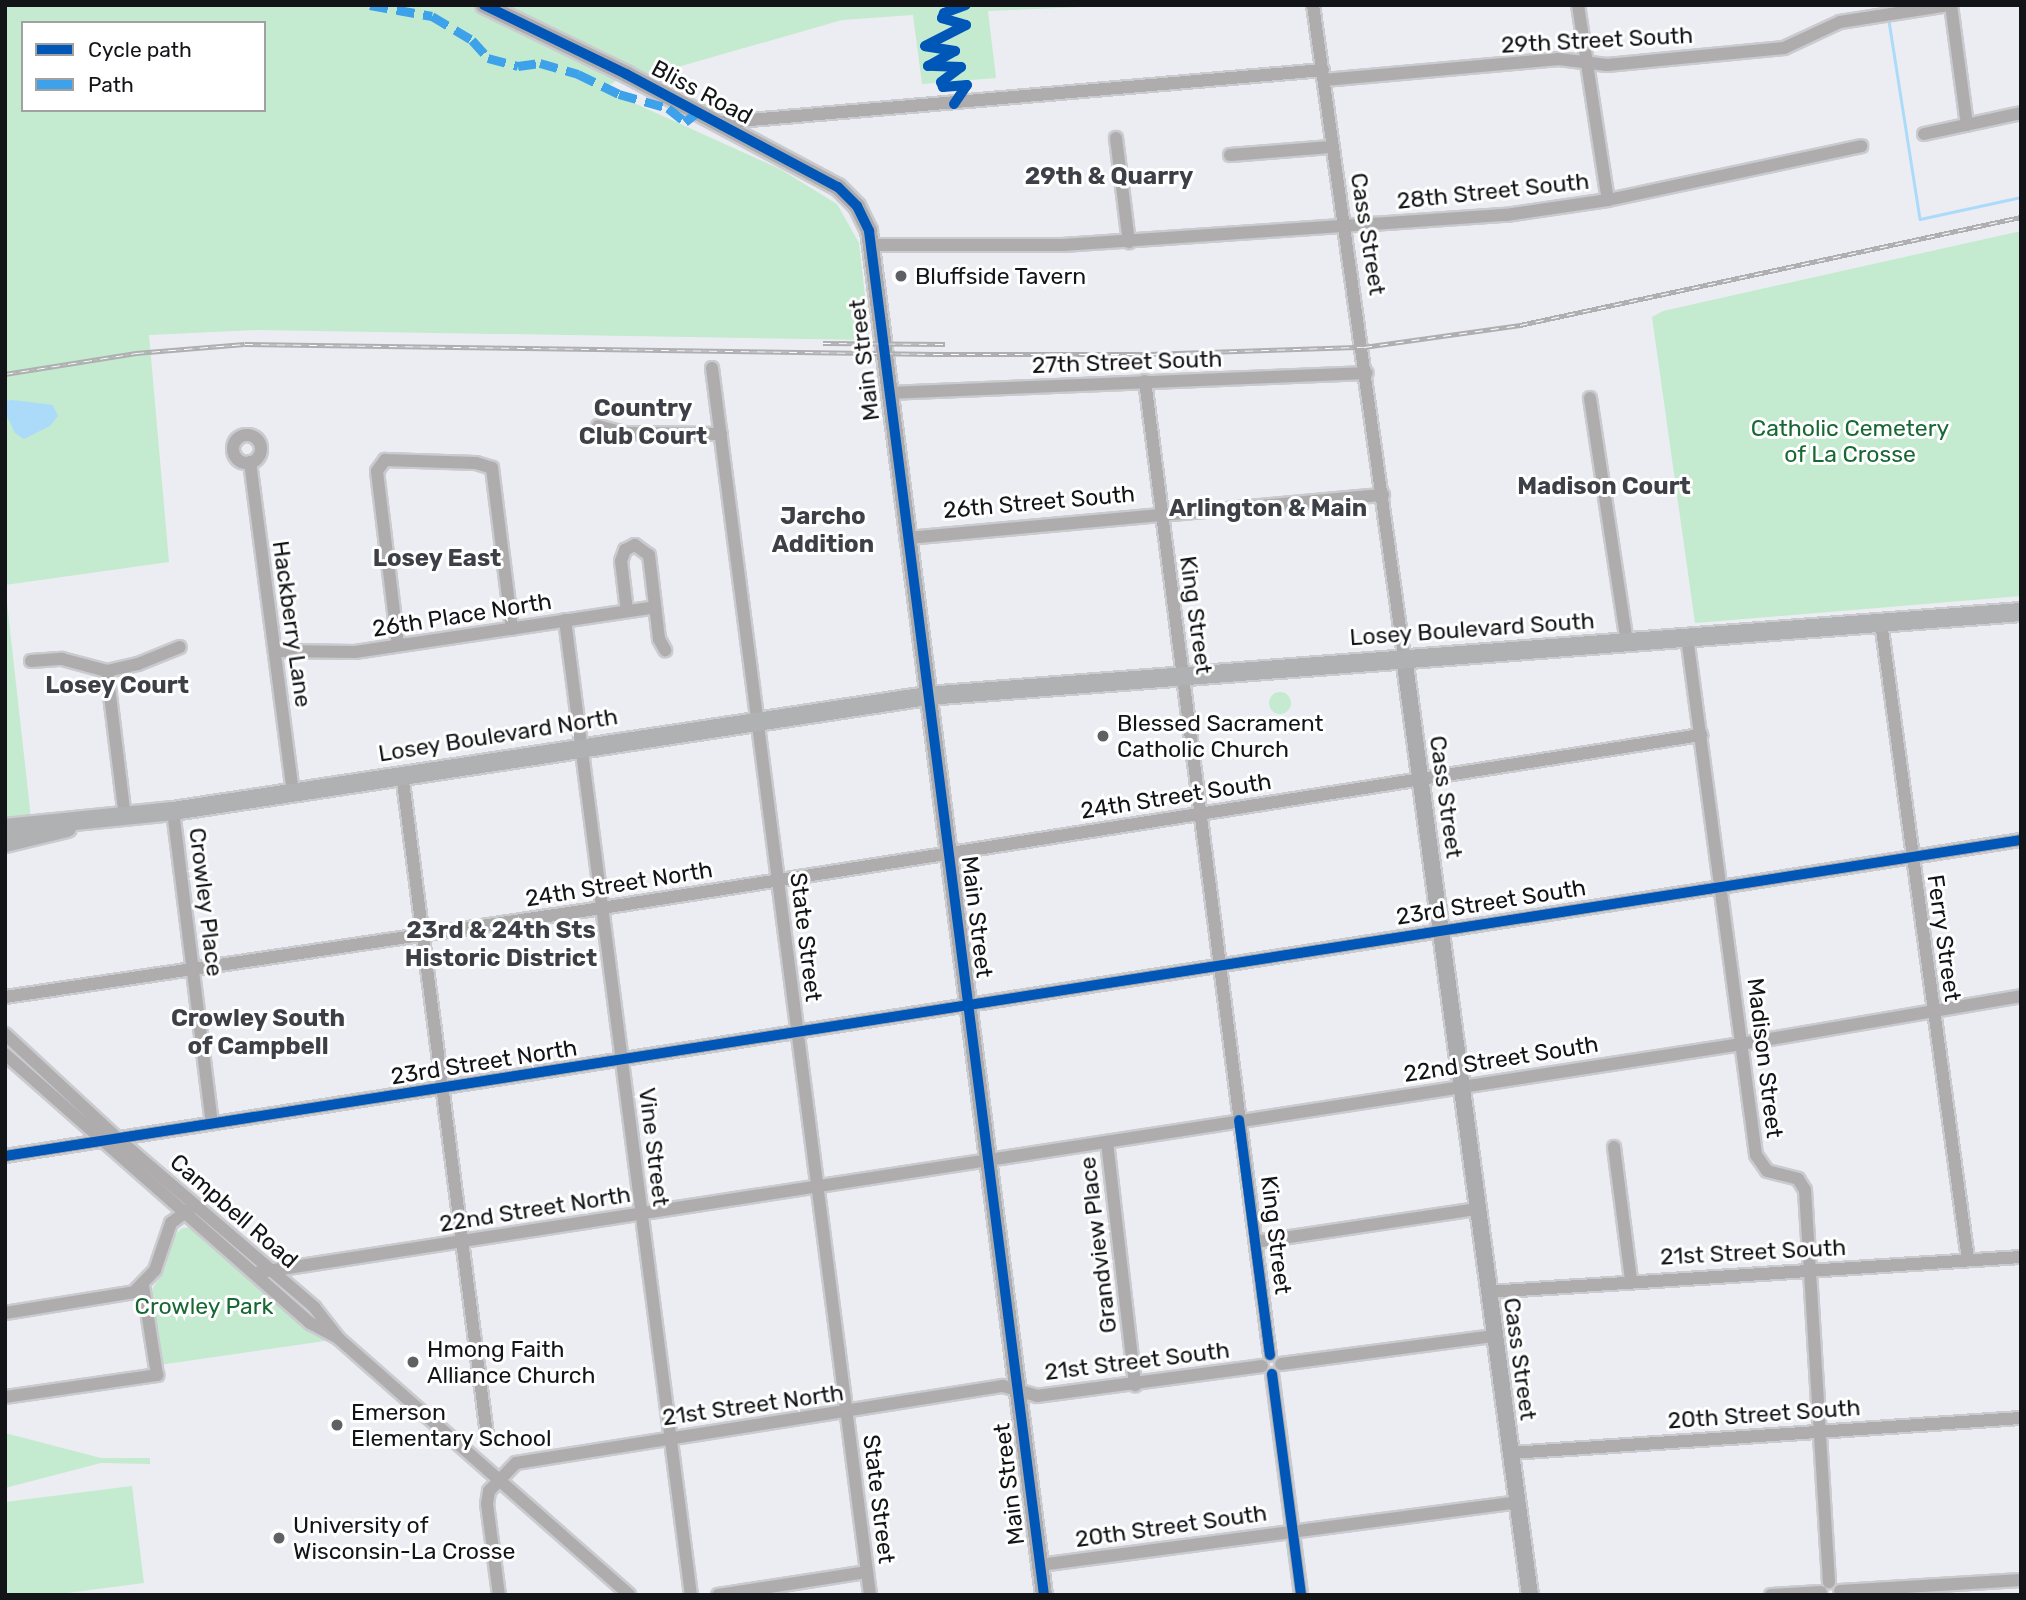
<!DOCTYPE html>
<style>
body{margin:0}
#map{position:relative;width:2026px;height:1600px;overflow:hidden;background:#ecedf3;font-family:Rubik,sans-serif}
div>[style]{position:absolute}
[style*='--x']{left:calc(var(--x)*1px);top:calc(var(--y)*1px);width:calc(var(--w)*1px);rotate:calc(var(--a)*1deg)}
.green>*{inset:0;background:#c4eacf}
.round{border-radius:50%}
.water>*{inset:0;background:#acdbfa}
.stream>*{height:2.5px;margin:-1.25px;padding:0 1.25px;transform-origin:1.25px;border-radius:1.25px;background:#acdbfa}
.roads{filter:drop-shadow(2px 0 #cacbcf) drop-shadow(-2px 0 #cacbcf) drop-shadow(0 2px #cacbcf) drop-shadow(0 -2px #cacbcf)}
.street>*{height:12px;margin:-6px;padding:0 6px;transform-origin:6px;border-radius:6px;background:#aeacad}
.street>.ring{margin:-6px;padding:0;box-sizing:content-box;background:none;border:12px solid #aeacad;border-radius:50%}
.secondary>*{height:16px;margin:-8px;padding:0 8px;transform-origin:8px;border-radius:8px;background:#acacae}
.primary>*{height:18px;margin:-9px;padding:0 9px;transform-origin:9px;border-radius:9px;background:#b0b1b2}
.rail>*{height:5px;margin-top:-2.5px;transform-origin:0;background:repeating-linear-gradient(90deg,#fff 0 8px,#afafb2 0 16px);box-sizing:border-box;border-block:2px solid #afafb2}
.quiet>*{height:9px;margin-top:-4.5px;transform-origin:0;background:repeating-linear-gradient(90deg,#3da2ea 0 18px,transparent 0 27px)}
.cycleway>*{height:10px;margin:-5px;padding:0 5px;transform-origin:5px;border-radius:5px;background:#0057b8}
.dots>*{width:19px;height:19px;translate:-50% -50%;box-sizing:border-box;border:4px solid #fff;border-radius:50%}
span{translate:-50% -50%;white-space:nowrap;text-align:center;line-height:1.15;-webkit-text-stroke:6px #fff;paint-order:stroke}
.street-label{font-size:23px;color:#131417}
.poi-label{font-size:23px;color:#131417}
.left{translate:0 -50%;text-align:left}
.park-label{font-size:23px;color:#186833}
.neighbourhood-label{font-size:24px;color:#3e4048;font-weight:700}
.frame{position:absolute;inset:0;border:7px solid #131417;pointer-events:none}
.legend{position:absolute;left:21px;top:21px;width:245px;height:91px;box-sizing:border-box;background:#fff;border:2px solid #a1a1a2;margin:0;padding:9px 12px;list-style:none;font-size:21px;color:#131417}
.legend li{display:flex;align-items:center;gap:14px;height:35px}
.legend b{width:35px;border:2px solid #a1a1a2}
</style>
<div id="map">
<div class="green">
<i style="clip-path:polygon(evenodd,5px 5px,1130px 5px,988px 11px,996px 78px,922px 84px,913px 15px,842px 20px,636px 79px,626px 75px,603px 89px,780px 169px,837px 204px,859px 243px,870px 340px,257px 330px,149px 335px,169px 562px,5px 585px,5px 5px,23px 23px,264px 23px,264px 110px,23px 110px,23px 23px)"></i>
<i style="clip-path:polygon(2021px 231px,2021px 596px,1695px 623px,1652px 317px,1663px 311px)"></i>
<i style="clip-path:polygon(5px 585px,31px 818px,5px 820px)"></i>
<i class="round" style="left:1269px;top:692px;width:22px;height:22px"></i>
<i style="clip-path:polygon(193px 1227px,198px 1230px,325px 1341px,159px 1365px,151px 1291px,165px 1268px,174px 1236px,182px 1228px)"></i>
<i style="clip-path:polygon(5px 1433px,101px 1458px,150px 1458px,150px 1464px,101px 1463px,5px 1488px)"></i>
<i style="clip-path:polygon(132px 1486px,144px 1583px,52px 1595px,5px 1595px,5px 1502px)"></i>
</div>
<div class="water">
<i style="clip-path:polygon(13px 400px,53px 405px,58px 416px,50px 426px,24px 439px,15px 433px,5px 412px,5px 401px)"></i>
</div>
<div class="stream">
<i style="--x:1886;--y:5;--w:1;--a:90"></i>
<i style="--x:1889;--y:21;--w:200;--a:81.1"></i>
<i style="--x:1920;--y:219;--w:103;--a:-12.3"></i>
</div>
<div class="roads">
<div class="street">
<i style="--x:1313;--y:5;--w:658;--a:82.05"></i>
<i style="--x:1578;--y:5;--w:197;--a:81.3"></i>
<i style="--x:1951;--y:5;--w:121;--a:82.4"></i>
<i style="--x:1324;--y:80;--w:236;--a:-5.1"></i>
<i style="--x:1559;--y:59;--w:48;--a:7.1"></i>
<i style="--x:1607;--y:65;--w:178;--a:-5.5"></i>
<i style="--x:1784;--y:48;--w:62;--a:-24.9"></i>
<i style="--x:1840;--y:22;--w:110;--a:-8.9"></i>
<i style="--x:716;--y:123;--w:609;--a:-4.99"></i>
<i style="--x:1924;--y:134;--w:99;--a:-12.2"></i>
<i style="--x:1116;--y:138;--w:105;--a:82.9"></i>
<i style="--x:1230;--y:155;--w:101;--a:-4.5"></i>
<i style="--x:872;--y:245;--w:191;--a:0"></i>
<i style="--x:1063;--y:245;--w:444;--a:-3.9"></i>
<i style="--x:1506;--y:215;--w:103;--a:-8.4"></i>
<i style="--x:1608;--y:200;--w:259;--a:-12"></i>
<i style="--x:712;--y:368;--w:1237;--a:82.66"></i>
<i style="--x:1145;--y:381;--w:982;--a:82.69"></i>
<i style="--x:888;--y:393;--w:479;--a:-2.4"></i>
<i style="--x:1590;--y:398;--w:247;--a:81.4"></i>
<i style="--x:598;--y:426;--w:27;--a:15"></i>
<i style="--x:624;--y:433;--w:97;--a:0.6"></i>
<i class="ring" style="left:233px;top:435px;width:16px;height:16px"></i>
<i style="--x:250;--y:462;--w:332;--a:82.6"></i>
<i style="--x:908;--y:538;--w:477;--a:-5.2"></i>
<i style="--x:627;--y:611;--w:50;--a:-96.8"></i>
<i style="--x:621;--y:561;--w:12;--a:-70"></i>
<i style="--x:625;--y:550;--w:11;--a:-27"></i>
<i style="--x:635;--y:545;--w:17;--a:36"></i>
<i style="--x:649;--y:555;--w:85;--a:83.2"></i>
<i style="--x:659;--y:639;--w:13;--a:61"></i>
<i style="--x:565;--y:620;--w:983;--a:82.64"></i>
<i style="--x:1881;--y:622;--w:644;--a:82.23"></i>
<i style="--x:1687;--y:637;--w:523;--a:82.41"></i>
<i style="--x:1756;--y:1155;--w:19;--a:55"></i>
<i style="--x:1767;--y:1171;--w:32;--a:14"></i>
<i style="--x:1798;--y:1179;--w:13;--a:58"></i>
<i style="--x:1805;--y:1190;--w:393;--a:86.5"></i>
<i style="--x:398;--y:645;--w:175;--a:-96.9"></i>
<i style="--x:377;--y:471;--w:14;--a:-54"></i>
<i style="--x:385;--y:460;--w:91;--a:1.9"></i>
<i style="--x:476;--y:463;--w:17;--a:17"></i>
<i style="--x:492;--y:468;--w:162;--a:82.9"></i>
<i style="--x:275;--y:651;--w:80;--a:0.7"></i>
<i style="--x:355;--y:652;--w:303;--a:-8.5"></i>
<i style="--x:31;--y:661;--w:31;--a:-4"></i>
<i style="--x:62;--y:659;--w:47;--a:14.9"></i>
<i style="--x:107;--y:671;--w:32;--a:-13"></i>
<i style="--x:138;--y:664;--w:45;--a:-22"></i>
<i style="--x:107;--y:671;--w:147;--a:83"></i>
<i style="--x:402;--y:774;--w:666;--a:82.67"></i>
<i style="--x:173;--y:811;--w:314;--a:82.9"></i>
<i style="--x:5;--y:997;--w:604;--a:-8.48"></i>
<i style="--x:602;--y:908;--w:1113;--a:-8.95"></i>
<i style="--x:5;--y:1034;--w:153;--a:42.9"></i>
<i style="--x:117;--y:1138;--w:260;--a:40.6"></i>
<i style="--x:314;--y:1307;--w:39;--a:52"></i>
<i style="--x:5;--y:1054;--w:407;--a:41.4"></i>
<i style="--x:310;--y:1323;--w:32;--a:28"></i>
<i style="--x:338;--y:1338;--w:388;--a:41.4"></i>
<i style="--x:1107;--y:1142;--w:245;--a:83.4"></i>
<i style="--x:1614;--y:1147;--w:134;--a:82.7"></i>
<i style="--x:5;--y:1156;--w:2041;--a:-8.91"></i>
<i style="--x:1256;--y:1242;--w:224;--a:-8.5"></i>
<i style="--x:255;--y:1273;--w:1504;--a:-8.76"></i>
<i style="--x:1741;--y:1044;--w:284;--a:-9.7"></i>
<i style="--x:1488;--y:1292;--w:534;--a:-3.76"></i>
<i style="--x:5;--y:1313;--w:131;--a:-9.2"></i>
<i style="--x:134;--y:1292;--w:30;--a:-46"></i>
<i style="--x:155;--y:1270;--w:50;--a:-71.2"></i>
<i style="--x:171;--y:1223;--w:25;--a:-37"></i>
<i style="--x:1281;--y:1364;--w:215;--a:-7.5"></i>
<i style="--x:1272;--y:1374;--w:223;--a:82.5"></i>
<i style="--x:5;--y:1397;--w:154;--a:-8.2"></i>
<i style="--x:157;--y:1375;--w:90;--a:-98.9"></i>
<i style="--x:1511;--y:1453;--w:511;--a:-3.93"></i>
<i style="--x:1040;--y:1565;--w:481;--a:-7.5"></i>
<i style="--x:1840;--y:1591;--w:181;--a:-3.5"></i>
<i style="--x:499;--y:1595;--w:92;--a:-97.5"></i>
<i style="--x:487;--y:1504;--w:13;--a:-81"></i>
<i style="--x:489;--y:1491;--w:39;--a:-46"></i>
<i style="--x:516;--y:1463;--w:493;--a:-9"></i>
<i style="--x:1003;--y:1386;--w:35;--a:16"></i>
<i style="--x:1037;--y:1396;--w:227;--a:-7.6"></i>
<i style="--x:718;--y:1595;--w:151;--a:-8.8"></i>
<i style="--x:1771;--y:1595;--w:50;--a:-3.4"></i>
</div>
<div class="secondary">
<i style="--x:484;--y:5;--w:158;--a:25.9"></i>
<i style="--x:626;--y:74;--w:240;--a:28.1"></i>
<i style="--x:838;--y:187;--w:27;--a:45"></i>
<i style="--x:857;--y:206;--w:28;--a:64"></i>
<i style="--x:869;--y:231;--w:1375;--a:82.69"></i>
<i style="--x:1404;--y:657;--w:946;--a:82.35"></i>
</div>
<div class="primary">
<i style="--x:5;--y:828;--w:169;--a:-5.8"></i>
<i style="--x:173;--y:811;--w:763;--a:-8.67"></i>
<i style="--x:927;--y:696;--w:1097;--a:-4.39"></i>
<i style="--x:5;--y:843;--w:64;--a:-13.6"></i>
</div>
</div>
<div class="rail">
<i style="--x:823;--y:343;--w:122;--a:0.5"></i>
<i style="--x:5;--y:374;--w:133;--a:-9.1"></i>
<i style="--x:136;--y:353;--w:109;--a:-4.7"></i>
<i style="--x:245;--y:344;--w:690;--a:0.83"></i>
<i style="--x:935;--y:354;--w:214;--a:0"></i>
<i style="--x:1149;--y:354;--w:215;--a:-1.9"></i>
<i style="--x:1364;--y:347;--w:158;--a:-8"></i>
<i style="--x:1520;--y:325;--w:513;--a:-12.17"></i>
</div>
<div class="quiet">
<i style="--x:370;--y:5;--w:63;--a:10.1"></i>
<i style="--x:432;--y:16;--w:47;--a:31"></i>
<i style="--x:472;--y:40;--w:24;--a:48"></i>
<i style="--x:488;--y:58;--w:31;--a:15"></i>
<i style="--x:518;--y:66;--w:22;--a:-8"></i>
<i style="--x:540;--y:63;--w:40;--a:16"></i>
<i style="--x:578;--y:74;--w:46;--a:26"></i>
<i style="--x:619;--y:94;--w:51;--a:15.9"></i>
<i style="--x:668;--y:108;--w:22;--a:39"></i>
<i style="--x:685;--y:122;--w:16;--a:-38"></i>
</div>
<div class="cycleway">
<i style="--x:484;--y:5;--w:158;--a:25.9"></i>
<i style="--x:626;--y:74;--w:240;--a:28.1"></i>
<i style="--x:838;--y:187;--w:27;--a:45"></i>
<i style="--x:857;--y:206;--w:28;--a:64"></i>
<i style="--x:869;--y:231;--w:1375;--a:82.69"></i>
<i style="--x:954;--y:104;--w:23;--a:-56"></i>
<i style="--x:967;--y:85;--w:24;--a:175"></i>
<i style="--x:943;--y:87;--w:5;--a:-112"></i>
<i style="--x:941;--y:82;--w:25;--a:-37"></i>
<i style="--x:961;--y:67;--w:33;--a:-178"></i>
<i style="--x:928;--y:66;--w:31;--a:-29"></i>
<i style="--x:955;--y:51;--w:30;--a:-171"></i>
<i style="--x:925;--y:46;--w:46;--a:-27.1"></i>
<i style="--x:966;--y:25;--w:25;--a:-164"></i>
<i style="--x:942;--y:18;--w:5;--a:-68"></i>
<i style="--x:944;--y:13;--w:23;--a:-20"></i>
<i style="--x:1239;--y:1120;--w:237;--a:82.5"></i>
<i style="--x:5;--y:1156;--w:2041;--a:-8.91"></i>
<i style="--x:1272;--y:1374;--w:223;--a:82.5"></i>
</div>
<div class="dots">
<i style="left:901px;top:276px;background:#5f6064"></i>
<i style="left:1103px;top:736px;background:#5f6064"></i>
<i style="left:413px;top:1362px;background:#5f6064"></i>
<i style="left:337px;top:1425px;background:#5f6064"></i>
<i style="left:279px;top:1538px;background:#5f6064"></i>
</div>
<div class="street-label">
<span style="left:1597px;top:40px;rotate:-3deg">29th Street South</span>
<span style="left:702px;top:92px;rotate:28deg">Bliss Road</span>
<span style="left:1493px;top:191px;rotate:-6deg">28th Street South</span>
<span style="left:1368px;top:234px;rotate:81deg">Cass Street</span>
<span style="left:864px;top:360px;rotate:-97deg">Main Street</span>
<span style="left:1127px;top:362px;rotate:-2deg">27th Street South</span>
<span style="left:1039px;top:502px;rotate:-5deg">26th Street South</span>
<span style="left:462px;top:615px;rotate:-9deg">26th Place North</span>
<span style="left:1196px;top:615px;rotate:82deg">King Street</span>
<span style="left:292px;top:624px;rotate:82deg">Hackberry Lane</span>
<span style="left:1472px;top:629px;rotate:-4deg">Losey Boulevard South</span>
<span style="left:498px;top:735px;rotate:-9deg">Losey Boulevard North</span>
<span style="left:1176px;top:796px;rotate:-9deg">24th Street South</span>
<span style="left:1446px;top:797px;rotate:82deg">Cass Street</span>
<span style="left:619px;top:884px;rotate:-9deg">24th Street North</span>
<span style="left:206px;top:902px;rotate:83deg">Crowley Place</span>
<span style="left:1491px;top:902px;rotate:-9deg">23rd Street South</span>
<span style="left:977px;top:917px;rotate:83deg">Main Street</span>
<span style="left:806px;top:937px;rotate:83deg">State Street</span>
<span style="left:1944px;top:938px;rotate:82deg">Ferry Street</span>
<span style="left:1765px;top:1058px;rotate:83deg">Madison Street</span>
<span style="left:1501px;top:1059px;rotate:-9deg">22nd Street South</span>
<span style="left:484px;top:1062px;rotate:-9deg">23rd Street North</span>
<span style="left:654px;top:1147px;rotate:83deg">Vine Street</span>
<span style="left:535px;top:1209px;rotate:-9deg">22nd Street North</span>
<span style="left:234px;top:1211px;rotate:41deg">Campbell Road</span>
<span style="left:1276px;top:1235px;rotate:83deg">King Street</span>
<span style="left:1098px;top:1245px;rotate:-97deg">Grandview Place</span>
<span style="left:1753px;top:1252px;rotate:-3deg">21st Street South</span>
<span style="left:1520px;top:1359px;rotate:82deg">Cass Street</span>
<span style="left:1137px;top:1361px;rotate:-7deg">21st Street South</span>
<span style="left:753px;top:1405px;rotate:-8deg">21st Street North</span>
<span style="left:1764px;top:1414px;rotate:-4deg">20th Street South</span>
<span style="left:1009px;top:1484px;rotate:-97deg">Main Street</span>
<span style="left:879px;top:1499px;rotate:83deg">State Street</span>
<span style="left:1171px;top:1526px;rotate:-8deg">20th Street South</span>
</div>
<div class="poi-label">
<span class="left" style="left:915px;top:276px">Bluffside Tavern</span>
<span class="left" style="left:1117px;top:736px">Blessed Sacrament<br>Catholic Church</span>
<span class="left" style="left:427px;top:1362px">Hmong Faith<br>Alliance Church</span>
<span class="left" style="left:351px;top:1425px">Emerson<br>Elementary School</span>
<span class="left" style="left:293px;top:1538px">University of<br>Wisconsin-La Crosse</span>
</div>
<div class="park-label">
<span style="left:1850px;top:441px">Catholic Cemetery<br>of La Crosse</span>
<span style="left:204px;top:1306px">Crowley Park</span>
</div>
<div class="neighbourhood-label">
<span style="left:1109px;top:177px">29th &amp; Quarry</span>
<span style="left:643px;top:423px">Country<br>Club Court</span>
<span style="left:1604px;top:487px">Madison Court</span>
<span style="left:1268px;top:509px">Arlington &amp; Main</span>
<span style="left:823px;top:531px">Jarcho<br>Addition</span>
<span style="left:437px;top:559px">Losey East</span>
<span style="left:117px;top:686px">Losey Court</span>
<span style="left:501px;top:945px">23rd &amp; 24th Sts<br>Historic District</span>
<span style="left:258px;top:1033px">Crowley South<br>of Campbell</span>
</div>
<div class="frame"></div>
<ul class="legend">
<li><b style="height:9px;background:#0057b8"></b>Cycle path</li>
<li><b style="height:9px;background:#3da2ea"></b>Path</li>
</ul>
</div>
